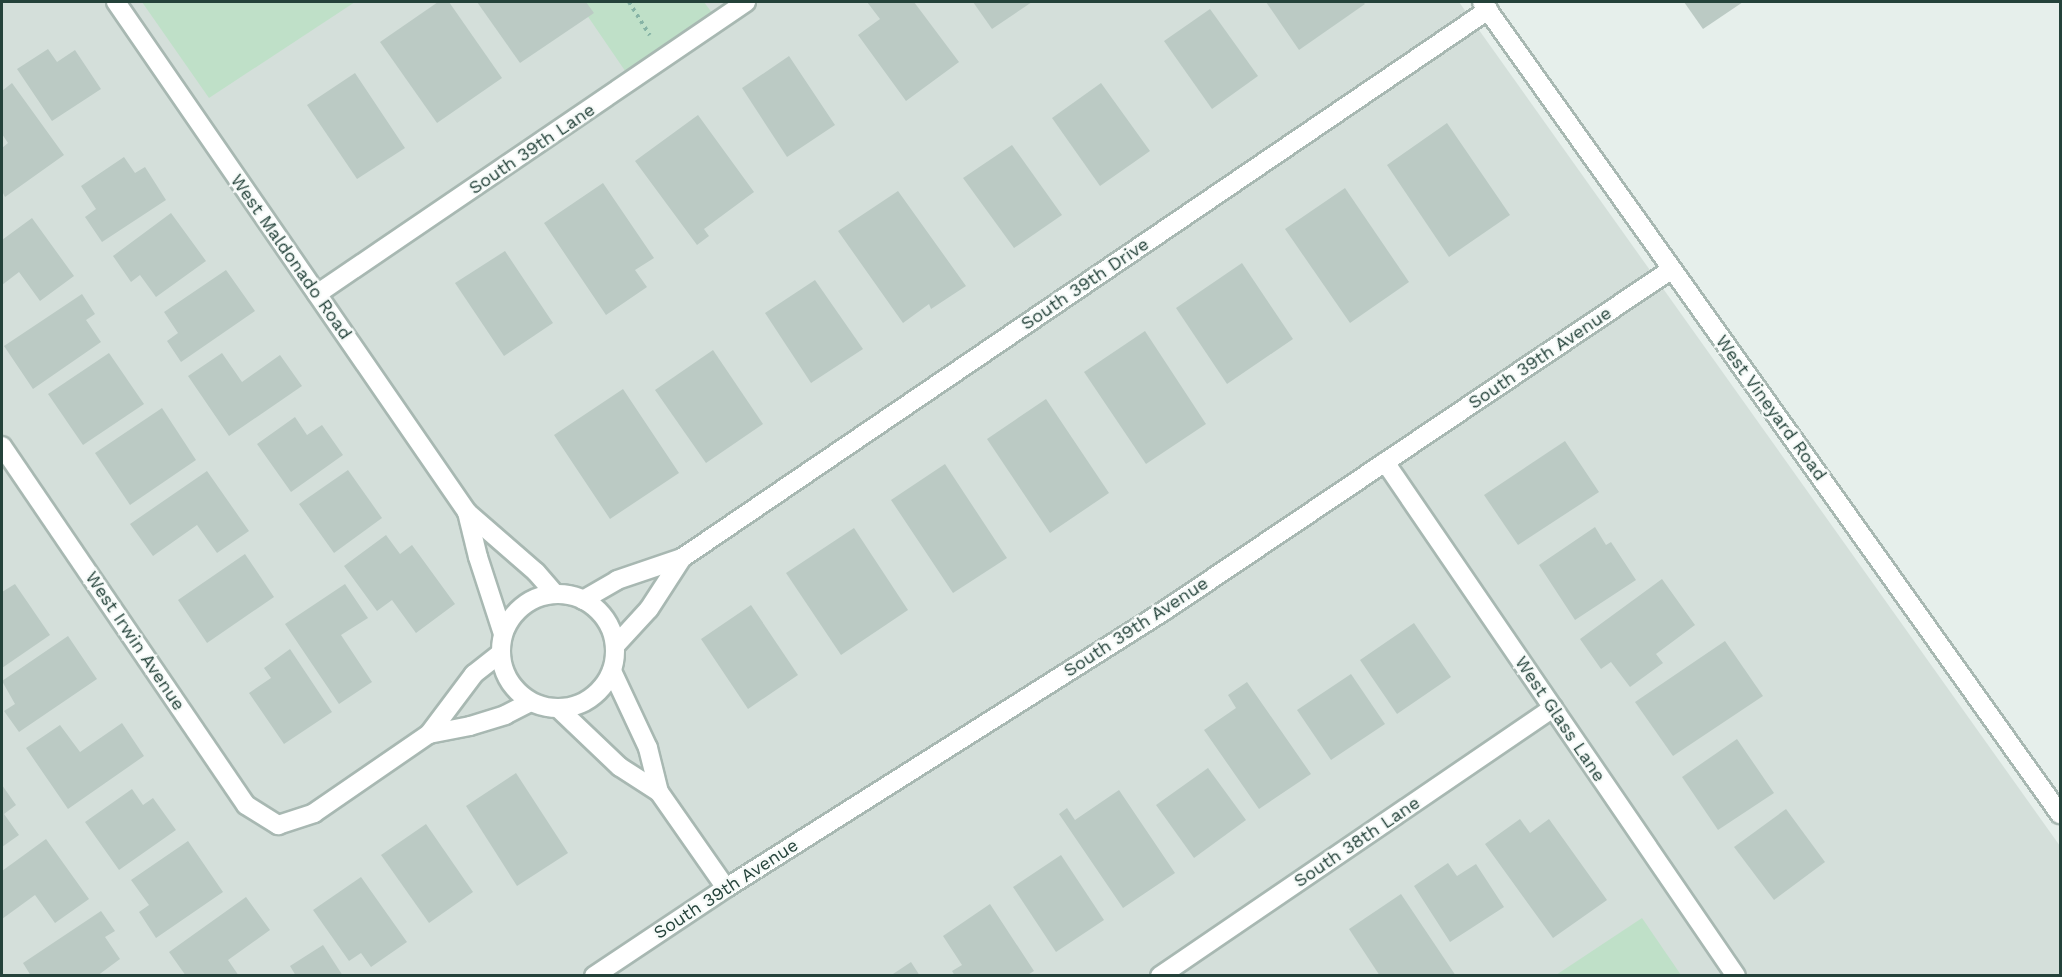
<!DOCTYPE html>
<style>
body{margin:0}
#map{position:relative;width:2062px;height:977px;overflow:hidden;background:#e6efeb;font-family:"Work Sans",sans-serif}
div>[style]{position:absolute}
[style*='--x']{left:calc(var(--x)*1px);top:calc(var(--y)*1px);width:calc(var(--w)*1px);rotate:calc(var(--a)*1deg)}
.built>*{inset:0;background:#d4dfda}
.green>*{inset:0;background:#bfe0c8}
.building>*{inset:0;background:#bbcac4}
.path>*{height:4px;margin-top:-2px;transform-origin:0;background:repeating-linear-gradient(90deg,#86b3a5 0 3px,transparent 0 7.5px)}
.roads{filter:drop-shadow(2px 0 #a8b8b2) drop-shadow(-2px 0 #a8b8b2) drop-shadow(0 2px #a8b8b2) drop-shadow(0 -2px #a8b8b2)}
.street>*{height:18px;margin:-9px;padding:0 9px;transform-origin:9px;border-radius:9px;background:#fff}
.street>.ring{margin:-9px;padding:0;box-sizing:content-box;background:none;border:18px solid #fff;border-radius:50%}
.secondary>*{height:18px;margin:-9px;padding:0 9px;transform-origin:9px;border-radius:9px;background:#fff}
span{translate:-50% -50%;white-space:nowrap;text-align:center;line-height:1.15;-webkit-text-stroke:4.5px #f7fbf9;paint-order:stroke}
.street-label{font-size:18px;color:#24423a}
.frame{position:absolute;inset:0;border:3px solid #24423a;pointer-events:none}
</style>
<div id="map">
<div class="built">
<i style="clip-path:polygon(2px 2px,1459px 2px,2060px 846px,2060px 975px,2px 976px)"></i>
</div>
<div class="green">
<i style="clip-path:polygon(142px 2px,355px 2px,209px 98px)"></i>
<i style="clip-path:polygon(578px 2px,704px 2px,718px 21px,632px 81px)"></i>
<i style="clip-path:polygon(1642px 918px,1681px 975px,1556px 975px)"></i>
</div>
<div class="building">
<i style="clip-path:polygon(438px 2px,449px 2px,502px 78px,437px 123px,380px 42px)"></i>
<i style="clip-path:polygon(477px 2px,586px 2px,594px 13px,520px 63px)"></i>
<i style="clip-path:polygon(867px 2px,914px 2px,959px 62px,906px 101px,858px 35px,880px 19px)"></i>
<i style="clip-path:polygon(973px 2px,1032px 2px,992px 29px)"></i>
<i style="clip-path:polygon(1266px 2px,1363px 2px,1365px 4px,1299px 50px)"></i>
<i style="clip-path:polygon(1684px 2px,1743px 2px,1703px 29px)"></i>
<i style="clip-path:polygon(1210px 9px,1258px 76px,1212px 109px,1164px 41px)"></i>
<i style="clip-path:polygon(48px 49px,57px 62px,75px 50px,101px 89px,52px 121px,17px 69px)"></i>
<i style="clip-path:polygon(789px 56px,835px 125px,787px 157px,742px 88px)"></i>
<i style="clip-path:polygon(355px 73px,405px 148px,357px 179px,307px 105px)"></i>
<i style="clip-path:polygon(12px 83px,64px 155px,5px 197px,2px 191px,2px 148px,8px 143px,2px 134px,2px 91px)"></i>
<i style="clip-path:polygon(1101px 83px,1150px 151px,1100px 186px,1052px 118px)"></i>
<i style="clip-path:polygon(698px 115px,754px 192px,704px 229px,709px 236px,697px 245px,635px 161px)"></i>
<i style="clip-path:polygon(1447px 123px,1510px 215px,1449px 257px,1387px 165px)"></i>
<i style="clip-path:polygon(1012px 145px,1062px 215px,1014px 248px,963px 178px)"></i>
<i style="clip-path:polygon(124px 157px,135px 173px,145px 167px,166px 200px,102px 242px,85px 217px,96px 209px,81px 186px)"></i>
<i style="clip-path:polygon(603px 183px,654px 258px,635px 270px,647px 287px,606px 315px,544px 223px)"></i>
<i style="clip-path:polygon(1345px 188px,1409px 282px,1350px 323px,1285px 229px)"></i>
<i style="clip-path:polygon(898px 191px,966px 286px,931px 309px,929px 304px,903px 323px,838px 231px)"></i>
<i style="clip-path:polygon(171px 213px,206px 261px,156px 297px,140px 275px,131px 282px,113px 256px)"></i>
<i style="clip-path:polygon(32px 218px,74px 276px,40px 301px,19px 272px,2px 285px,2px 240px)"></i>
<i style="clip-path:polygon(505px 251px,553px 323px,504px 356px,455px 283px)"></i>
<i style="clip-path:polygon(1242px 263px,1293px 339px,1227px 384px,1176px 308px)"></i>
<i style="clip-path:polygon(226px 270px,255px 311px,181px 362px,167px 341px,178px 333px,164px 312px)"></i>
<i style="clip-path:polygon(815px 280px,863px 349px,811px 383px,765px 313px)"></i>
<i style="clip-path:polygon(82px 294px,95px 314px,86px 320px,101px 342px,33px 389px,4px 346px)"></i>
<i style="clip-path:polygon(1145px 331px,1206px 424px,1146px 464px,1084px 372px)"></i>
<i style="clip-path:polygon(713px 350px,763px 424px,706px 463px,655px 390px)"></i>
<i style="clip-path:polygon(109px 353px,144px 404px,83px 445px,48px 394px)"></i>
<i style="clip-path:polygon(222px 353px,242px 382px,280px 355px,302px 386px,229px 436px,188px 376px)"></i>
<i style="clip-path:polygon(623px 389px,679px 473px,610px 519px,554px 435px)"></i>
<i style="clip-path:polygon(1046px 399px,1109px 493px,1050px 533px,987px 439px)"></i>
<i style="clip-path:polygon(162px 408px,196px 460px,130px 505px,95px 453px)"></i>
<i style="clip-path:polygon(295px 417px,307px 435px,322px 425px,343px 455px,291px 492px,257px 444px)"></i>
<i style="clip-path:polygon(1565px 441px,1599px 492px,1518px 545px,1484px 495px)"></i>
<i style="clip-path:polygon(945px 464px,1007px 558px,953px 593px,891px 500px)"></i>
<i style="clip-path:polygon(348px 470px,382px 518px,334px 553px,299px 504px)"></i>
<i style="clip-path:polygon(207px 471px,249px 531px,217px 553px,197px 525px,153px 556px,130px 524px)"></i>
<i style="clip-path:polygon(1595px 527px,1606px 545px,1611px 542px,1636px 580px,1575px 620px,1539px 565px)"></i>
<i style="clip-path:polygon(854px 528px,908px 610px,841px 655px,786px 573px)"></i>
<i style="clip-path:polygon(386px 535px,400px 554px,412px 545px,455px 604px,416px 633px,392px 600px,377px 611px,344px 566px)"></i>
<i style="clip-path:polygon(245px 554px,274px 597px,207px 643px,178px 600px)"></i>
<i style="clip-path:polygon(1662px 579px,1695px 625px,1656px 654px,1663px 663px,1630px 687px,1611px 662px,1601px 669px,1580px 639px)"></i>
<i style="clip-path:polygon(15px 584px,50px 635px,2px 668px,2px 592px)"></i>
<i style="clip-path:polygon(345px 584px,368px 618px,341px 635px,372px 682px,339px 704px,285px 624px)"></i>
<i style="clip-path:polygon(751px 605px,798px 675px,748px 709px,701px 639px)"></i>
<i style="clip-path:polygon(1414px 623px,1451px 677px,1397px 714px,1360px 660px)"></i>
<i style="clip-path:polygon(68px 636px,97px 679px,19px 732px,4px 711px,15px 704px,2px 681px)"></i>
<i style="clip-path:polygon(1725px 641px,1763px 696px,1673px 756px,1635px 702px)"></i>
<i style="clip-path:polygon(290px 649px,332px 712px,284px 744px,249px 693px,271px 678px,264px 668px)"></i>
<i style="clip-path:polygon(1351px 674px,1385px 724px,1331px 760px,1297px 710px)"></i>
<i style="clip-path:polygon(1247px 682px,1311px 774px,1259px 809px,1204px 730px,1236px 708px,1228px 695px)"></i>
<i style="clip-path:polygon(122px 723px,144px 756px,68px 809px,26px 748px,60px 725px,80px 752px)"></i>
<i style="clip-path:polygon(1737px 739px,1774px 793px,1718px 830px,1682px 777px)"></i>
<i style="clip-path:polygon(1208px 768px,1246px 820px,1194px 858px,1156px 805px)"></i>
<i style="clip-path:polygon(516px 773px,568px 853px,517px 886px,466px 806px)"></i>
<i style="clip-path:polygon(2px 785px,16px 805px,4px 814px,19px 835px,2px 847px)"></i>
<i style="clip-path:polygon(132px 789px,143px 805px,153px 798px,176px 830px,119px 870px,85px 822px)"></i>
<i style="clip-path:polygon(1119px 790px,1175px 873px,1123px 908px,1059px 814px,1067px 808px,1075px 820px)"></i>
<i style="clip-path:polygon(1786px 809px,1825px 862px,1774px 900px,1734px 847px)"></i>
<i style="clip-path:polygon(1520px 819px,1530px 833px,1549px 819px,1607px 900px,1553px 938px,1485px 844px)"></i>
<i style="clip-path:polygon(426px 824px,473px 892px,429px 923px,381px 855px)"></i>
<i style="clip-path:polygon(46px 839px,89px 899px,55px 923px,35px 895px,2px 919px,2px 871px)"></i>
<i style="clip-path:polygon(188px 841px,223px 892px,156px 938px,139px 912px,149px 905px,131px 880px)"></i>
<i style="clip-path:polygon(1061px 855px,1104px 920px,1056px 952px,1013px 887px)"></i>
<i style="clip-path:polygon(1448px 863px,1457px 876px,1476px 864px,1504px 907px,1450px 942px,1414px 886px)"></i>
<i style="clip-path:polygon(361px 877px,407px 942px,371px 967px,361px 953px,349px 961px,313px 910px)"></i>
<i style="clip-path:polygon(1401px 894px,1456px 976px,1380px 976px,1349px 929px)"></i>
<i style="clip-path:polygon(246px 897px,270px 930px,228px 960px,239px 976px,186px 976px,169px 952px)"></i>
<i style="clip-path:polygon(990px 904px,1034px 971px,1026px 976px,955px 976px,952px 971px,962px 965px,943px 936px)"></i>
<i style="clip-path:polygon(101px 911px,115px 931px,105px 937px,120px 959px,97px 976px,31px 976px,23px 963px)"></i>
<i style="clip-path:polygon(323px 945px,343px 976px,296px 976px,290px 966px)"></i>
<i style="clip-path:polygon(911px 962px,920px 976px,890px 976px)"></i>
</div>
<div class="path">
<i style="--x:629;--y:2;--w:39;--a:58"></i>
</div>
<div class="roads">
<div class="street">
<i style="--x:116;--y:2;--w:619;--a:55.46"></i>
<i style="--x:467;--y:512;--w:91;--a:41"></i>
<i style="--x:536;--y:572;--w:29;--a:49"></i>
<i style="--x:317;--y:294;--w:519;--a:-34.24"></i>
<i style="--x:2;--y:446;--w:434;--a:55.8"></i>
<i style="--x:246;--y:805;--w:38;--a:32"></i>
<i style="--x:278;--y:825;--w:38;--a:-18"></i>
<i style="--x:314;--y:813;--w:140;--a:-34.5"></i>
<i style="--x:429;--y:734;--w:75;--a:-53.1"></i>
<i style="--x:474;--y:674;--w:33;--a:-38"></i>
<i style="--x:1385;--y:462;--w:622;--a:55.67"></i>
<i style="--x:467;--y:512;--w:46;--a:76.3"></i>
<i style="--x:478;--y:557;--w:81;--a:72"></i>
<i class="ring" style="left:501px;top:594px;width:96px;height:96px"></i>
<i style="--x:583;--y:600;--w:39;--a:-30"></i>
<i style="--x:617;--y:580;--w:69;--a:-18.7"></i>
<i style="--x:682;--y:558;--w:975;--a:-34.21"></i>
<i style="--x:615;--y:646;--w:50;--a:-47.4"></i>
<i style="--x:649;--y:609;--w:61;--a:-57.1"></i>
<i style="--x:612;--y:671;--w:85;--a:64.9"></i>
<i style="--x:648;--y:748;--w:45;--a:76"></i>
<i style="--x:659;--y:792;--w:117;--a:55.1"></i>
<i style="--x:559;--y:709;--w:84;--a:43.6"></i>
<i style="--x:620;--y:767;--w:46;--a:32.7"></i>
<i style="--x:429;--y:734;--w:42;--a:-11"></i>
<i style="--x:470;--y:726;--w:37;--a:-17"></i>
<i style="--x:505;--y:715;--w:28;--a:-27"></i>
<i style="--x:1160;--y:976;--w:476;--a:-34.3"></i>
</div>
<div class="secondary">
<i style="--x:1482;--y:2;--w:997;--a:54.56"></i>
<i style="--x:594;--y:976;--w:159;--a:-33.7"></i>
<i style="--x:726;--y:888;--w:518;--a:-32.31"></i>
<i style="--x:1164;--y:611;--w:612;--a:-33.95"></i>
</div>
</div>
<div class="street-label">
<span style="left:532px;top:149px;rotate:-34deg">South 39th Lane</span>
<span style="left:291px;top:257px;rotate:55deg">West Maldonado Road</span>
<span style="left:1085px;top:284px;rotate:-34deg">South 39th Drive</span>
<span style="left:1540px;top:358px;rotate:-34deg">South 39th Avenue</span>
<span style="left:1771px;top:408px;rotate:54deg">West Vineyard Road</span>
<span style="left:1136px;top:627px;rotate:-33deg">South 39th Avenue</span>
<span style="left:135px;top:641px;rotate:56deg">West Irwin Avenue</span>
<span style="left:1560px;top:719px;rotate:56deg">West Glass Lane</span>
<span style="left:1357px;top:842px;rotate:-34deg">South 38th Lane</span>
<span style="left:726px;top:889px;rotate:-33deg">South 39th Avenue</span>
</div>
<div class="frame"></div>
</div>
